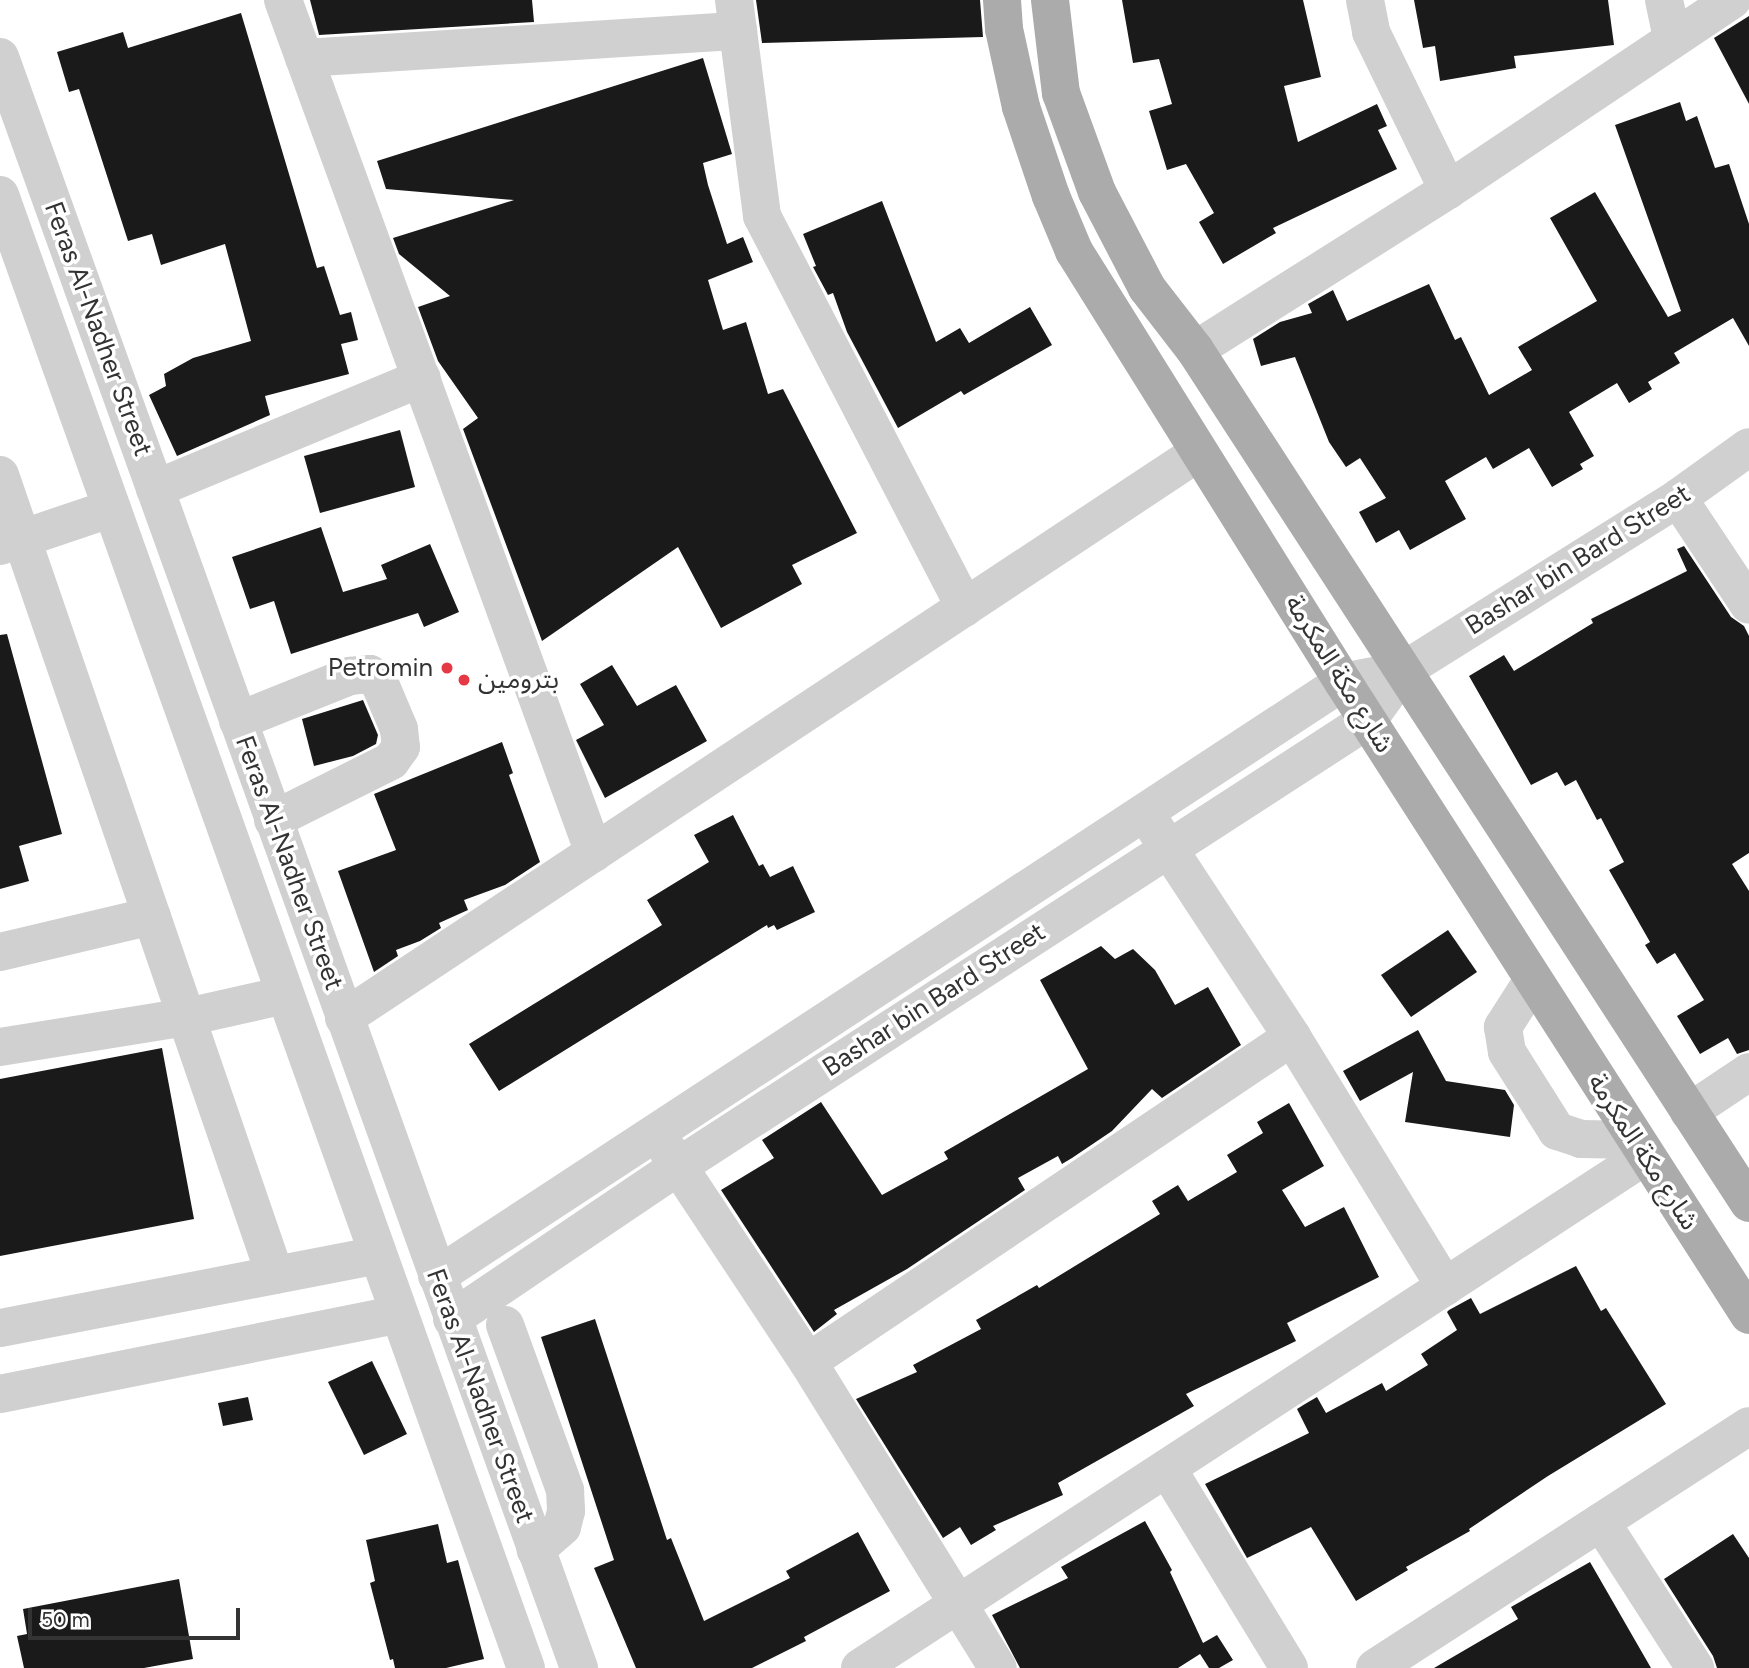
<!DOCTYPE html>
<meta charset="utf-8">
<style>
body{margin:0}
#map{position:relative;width:1749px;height:1668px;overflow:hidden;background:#fff;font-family:Figtree,"Noto Sans Arabic",sans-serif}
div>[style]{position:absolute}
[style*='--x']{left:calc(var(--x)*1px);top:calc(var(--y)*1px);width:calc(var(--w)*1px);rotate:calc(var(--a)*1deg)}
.building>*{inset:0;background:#1a1a1a}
.minor>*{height:38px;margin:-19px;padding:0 19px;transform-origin:19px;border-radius:19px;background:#d0d0d0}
.major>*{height:38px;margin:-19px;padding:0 19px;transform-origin:19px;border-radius:19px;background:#ababab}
.dots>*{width:19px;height:19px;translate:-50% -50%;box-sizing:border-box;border:4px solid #fff;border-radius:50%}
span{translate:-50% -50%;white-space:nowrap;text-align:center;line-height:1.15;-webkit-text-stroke:7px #fff;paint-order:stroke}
.street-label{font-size:26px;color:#333}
.poi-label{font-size:26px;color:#333}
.right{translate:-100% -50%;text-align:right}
.left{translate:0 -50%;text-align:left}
.scale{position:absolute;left:28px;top:1608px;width:212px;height:32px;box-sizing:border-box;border:4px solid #333;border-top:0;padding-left:9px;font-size:21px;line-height:24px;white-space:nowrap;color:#333;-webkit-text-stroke:5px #fff;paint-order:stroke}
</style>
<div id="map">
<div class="building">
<i style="clip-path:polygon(310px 0,532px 0,534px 22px,319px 35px)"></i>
<i style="clip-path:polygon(756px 0,980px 0,983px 37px,762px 43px)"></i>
<i style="clip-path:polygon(1122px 0,1303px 0,1321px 77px,1284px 86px,1298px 142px,1377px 104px,1387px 126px,1378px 130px,1397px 169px,1273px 228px,1276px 233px,1223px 264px,1199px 222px,1214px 213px,1186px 164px,1167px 170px,1149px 111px,1172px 104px,1159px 59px,1133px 63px)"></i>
<i style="clip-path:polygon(1414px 0,1608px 0,1614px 45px,1514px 56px,1516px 68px,1440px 81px,1435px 46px,1423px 48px)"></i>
<i style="clip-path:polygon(241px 13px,317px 268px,324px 266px,340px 315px,351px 312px,358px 340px,341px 344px,349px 374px,265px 396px,270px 415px,177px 456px,149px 395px,166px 386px,164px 374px,193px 358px,251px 341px,225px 244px,161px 265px,152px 234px,128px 241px,79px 89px,69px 92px,57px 52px,123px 32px,128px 48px)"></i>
<i style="clip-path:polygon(1749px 16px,1749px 104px,1714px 38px)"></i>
<i style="clip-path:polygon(703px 58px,732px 154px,703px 163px,708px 185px,727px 244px,743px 237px,753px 262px,708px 280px,723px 330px,746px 322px,768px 394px,783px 389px,857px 533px,792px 565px,802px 584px,721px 628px,678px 547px,542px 641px,463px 429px,478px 418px,438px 361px,418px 307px,450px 296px,399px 254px,393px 238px,514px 200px,386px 189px,377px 161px)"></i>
<i style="clip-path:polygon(1680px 102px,1686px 121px,1697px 116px,1715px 168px,1729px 164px,1749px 224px,1749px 346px,1733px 318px,1674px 353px,1680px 363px,1648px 382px,1652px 389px,1629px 403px,1617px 383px,1569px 412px,1594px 456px,1580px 464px,1583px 469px,1552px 487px,1529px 448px,1493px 469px,1486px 457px,1445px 481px,1466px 519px,1410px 550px,1399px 530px,1376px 543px,1359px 512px,1386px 498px,1360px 458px,1346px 467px,1329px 442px,1295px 357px,1261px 366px,1253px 339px,1280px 322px,1312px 313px,1308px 304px,1333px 290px,1347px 321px,1429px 284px,1455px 340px,1461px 337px,1489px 395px,1532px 370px,1518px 347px,1597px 301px,1550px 218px,1595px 192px,1668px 317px,1681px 311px,1615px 125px)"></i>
<i style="clip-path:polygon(882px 201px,936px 342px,960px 328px,969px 343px,1030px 307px,1052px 345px,964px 395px,961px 391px,898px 428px,847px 332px,833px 293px,828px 295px,813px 267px,816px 266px,803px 234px)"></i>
<i style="clip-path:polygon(400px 430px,415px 487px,320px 513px,304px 456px)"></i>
<i style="clip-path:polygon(321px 527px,343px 592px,387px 579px,381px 565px,430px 544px,459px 612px,424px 627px,418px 613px,291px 654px,274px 601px,250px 609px,232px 557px)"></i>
<i style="clip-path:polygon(1684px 546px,1731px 617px,1744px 626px,1749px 636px,1749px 853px,1732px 864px,1749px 891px,1749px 1050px,1737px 1054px,1728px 1038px,1700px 1054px,1677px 1016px,1704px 1000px,1675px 953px,1657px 964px,1645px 945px,1650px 942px,1609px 870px,1624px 862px,1601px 818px,1597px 820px,1576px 780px,1565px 786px,1557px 772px,1531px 785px,1469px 676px,1504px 655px,1514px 671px,1593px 623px,1591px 619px,1687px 571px,1677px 549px)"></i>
<i style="clip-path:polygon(7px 634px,62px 834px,19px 846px,29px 881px,0 889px,0 635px)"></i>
<i style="clip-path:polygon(612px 665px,637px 706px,676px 685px,707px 741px,605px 798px,576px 740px,604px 725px,580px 684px)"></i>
<i style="clip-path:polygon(363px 700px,378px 735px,376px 744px,353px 756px,314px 766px,302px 719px)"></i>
<i style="clip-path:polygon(502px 742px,513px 773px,509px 775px,540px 862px,505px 885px,464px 900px,468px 910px,439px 923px,441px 928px,420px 941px,396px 950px,398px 956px,374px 972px,338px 871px,396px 850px,374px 794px)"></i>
<i style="clip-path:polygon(733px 815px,759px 866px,763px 864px,770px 877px,793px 866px,815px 912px,777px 930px,774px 925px,768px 928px,767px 925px,499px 1091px,469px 1044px,662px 925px,647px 900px,709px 862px,694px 835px)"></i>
<i style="clip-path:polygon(1448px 930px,1477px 972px,1411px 1017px,1381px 975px)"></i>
<i style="clip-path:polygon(1101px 946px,1115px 959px,1133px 949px,1155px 970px,1175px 1005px,1208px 987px,1241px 1045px,1162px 1098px,1152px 1089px,1112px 1131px,1072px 1158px,1062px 1164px,1058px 1156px,1018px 1178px,1025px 1190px,907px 1269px,834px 1310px,837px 1314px,814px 1332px,721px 1190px,774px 1158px,762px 1140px,821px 1102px,882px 1195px,948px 1159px,944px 1152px,1088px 1069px,1040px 980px)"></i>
<i style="clip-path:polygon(1418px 1030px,1446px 1081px,1505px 1090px,1514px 1105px,1510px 1137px,1405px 1122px,1413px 1072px,1360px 1101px,1343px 1071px)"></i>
<i style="clip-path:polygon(162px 1048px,194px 1219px,0 1256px,0 1079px)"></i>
<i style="clip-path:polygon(1289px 1103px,1324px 1166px,1282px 1190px,1305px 1227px,1344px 1207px,1379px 1277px,1287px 1323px,1296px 1341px,1186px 1394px,1194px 1406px,1058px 1483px,1063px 1495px,993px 1526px,996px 1530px,971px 1545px,960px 1527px,943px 1538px,856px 1399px,917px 1372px,913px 1365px,981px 1329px,976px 1320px,1037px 1285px,1039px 1288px,1160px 1214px,1152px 1201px,1178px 1185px,1188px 1201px,1237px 1172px,1227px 1155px,1263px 1133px,1257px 1122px)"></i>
<i style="clip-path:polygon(1576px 1266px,1601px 1311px,1606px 1308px,1666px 1404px,1548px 1476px,1469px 1529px,1470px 1531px,1406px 1567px,1408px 1570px,1356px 1601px,1311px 1527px,1247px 1558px,1205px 1484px,1309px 1433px,1297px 1409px,1305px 1404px,1317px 1397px,1326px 1413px,1382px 1383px,1386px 1391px,1428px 1365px,1421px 1354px,1457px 1330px,1447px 1312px,1449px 1310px,1471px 1298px,1480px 1314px)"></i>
<i style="clip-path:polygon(595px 1319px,667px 1540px,671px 1538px,704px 1621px,790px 1578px,786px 1571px,858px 1532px,890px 1591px,804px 1637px,806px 1641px,752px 1668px,636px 1668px,594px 1568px,614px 1560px,541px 1337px)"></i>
<i style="clip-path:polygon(372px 1361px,407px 1434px,364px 1455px,328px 1382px)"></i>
<i style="clip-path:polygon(248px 1397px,253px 1420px,223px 1426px,218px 1403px)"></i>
<i style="clip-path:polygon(1145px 1521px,1172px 1570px,1170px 1572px,1203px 1643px,1217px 1635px,1233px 1660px,1219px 1668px,1209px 1668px,1200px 1654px,1178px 1668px,1020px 1668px,992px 1615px,1068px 1578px,1061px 1567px)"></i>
<i style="clip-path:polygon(438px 1524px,447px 1563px,458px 1560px,484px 1659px,446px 1668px,395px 1668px,393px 1659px,390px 1660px,370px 1583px,375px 1581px,366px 1540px)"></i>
<i style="clip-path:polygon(1733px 1534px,1749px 1558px,1749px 1668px,1717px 1668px,1713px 1656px,1664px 1579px)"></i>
<i style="clip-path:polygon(1590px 1562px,1651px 1668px,1434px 1668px,1518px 1619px,1511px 1607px)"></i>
<i style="clip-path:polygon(179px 1579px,193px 1659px,144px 1668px,24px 1668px,17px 1636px,27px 1634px,23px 1609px)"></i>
</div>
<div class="minor">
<i style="--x:283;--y:0;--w:908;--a:69.97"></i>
<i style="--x:734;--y:0;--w:218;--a:82.6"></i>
<i style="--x:762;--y:216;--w:441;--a:62.6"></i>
<i style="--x:1365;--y:0;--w:33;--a:79"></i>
<i style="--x:1371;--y:32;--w:176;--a:64"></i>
<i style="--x:1664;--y:0;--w:40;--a:78"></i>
<i style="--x:0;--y:57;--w:1712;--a:70.23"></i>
<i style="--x:304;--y:58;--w:435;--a:-3.6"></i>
<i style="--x:0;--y:195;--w:1564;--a:70.35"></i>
<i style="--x:1195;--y:350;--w:299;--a:-32.3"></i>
<i style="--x:1448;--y:190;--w:342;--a:-33.8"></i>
<i style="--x:0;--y:475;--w:846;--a:71.03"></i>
<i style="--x:155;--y:489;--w:289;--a:-22.6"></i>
<i style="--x:1678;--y:498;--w:128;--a:56.4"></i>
<i style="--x:0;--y:546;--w:118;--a:-18.7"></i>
<i style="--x:238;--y:721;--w:121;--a:-21.9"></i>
<i style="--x:350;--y:676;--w:20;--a:-6"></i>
<i style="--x:370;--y:674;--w:14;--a:45"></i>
<i style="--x:380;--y:684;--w:49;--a:67.1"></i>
<i style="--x:399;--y:729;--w:18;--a:84"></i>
<i style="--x:401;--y:747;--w:17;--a:126"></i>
<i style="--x:391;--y:761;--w:132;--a:153.4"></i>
<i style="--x:1153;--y:825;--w:254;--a:56.7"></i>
<i style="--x:1292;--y:1037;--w:293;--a:58.5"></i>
<i style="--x:0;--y:952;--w:156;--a:-13.3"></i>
<i style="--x:1533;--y:980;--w:56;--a:122.6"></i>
<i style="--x:1503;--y:1027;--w:25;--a:81"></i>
<i style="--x:1507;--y:1052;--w:93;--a:57.7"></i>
<i style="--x:1557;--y:1131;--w:25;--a:18"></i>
<i style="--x:1581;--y:1139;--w:54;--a:1.1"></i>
<i style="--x:344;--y:1018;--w:1025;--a:-33.5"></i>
<i style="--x:0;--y:1047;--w:189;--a:-9.1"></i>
<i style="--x:187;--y:1017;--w:100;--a:-12.7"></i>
<i style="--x:1689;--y:1112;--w:72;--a:-33.7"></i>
<i style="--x:665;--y:1146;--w:259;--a:56.5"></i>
<i style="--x:808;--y:1362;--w:360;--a:58.2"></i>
<i style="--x:437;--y:1276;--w:1083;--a:-33.25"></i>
<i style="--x:1343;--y:682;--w:62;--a:-11.1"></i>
<i style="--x:1404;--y:670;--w:324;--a:-32.1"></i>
<i style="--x:1678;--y:498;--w:87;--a:-35.7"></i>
<i style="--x:452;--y:1319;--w:274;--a:-34"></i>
<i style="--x:679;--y:1166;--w:821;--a:-32.92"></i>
<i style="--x:1368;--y:720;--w:62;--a:-54.2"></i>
<i style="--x:505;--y:1325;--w:176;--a:70"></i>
<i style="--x:565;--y:1490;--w:21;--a:87"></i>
<i style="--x:566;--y:1511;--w:16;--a:104"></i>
<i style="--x:562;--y:1527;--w:35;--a:139"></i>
<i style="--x:0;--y:1328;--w:385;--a:-10.9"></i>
<i style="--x:808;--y:1362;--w:583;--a:-33.88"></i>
<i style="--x:0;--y:1394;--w:407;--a:-11.3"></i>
<i style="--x:1167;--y:1468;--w:234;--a:58.6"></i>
<i style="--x:1601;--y:1522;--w:174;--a:57.2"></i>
<i style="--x:860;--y:1668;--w:937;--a:-33.11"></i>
<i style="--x:1375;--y:1668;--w:445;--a:-32.9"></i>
</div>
<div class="major">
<i style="--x:1002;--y:0;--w:29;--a:86"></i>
<i style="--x:1004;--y:29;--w:80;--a:77.7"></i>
<i style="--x:1021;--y:107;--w:94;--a:71.4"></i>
<i style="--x:1051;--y:196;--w:60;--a:67.3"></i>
<i style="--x:1074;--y:251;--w:508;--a:58.03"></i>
<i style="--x:1343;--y:682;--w:752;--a:57.32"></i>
<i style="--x:1050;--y:0;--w:94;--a:83.3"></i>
<i style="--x:1061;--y:93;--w:105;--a:70"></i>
<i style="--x:1097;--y:192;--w:108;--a:62.5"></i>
<i style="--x:1147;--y:288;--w:78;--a:52.3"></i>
<i style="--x:1195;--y:350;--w:1017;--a:57"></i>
</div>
<div class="dots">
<i style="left:447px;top:668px;background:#e63946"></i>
<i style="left:464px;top:680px;background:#e63946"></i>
</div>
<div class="street-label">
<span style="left:98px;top:329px;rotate:70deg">Feras Al-Nadher Street</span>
<span style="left:1578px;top:560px;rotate:-32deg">Bashar bin Bard Street</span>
<span style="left:1339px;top:674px;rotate:58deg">شارع مكة المكرمة</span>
<span style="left:289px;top:863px;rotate:70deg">Feras Al-Nadher Street</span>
<span style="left:934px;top:1000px;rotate:-33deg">Bashar bin Bard Street</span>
<span style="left:1643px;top:1152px;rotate:57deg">شارع مكة المكرمة</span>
<span style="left:480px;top:1396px;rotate:70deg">Feras Al-Nadher Street</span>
</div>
<div class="poi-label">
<span class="right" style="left:433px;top:668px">Petromin</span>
<span class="left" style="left:478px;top:680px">بترومين</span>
</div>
<div class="scale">50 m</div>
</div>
